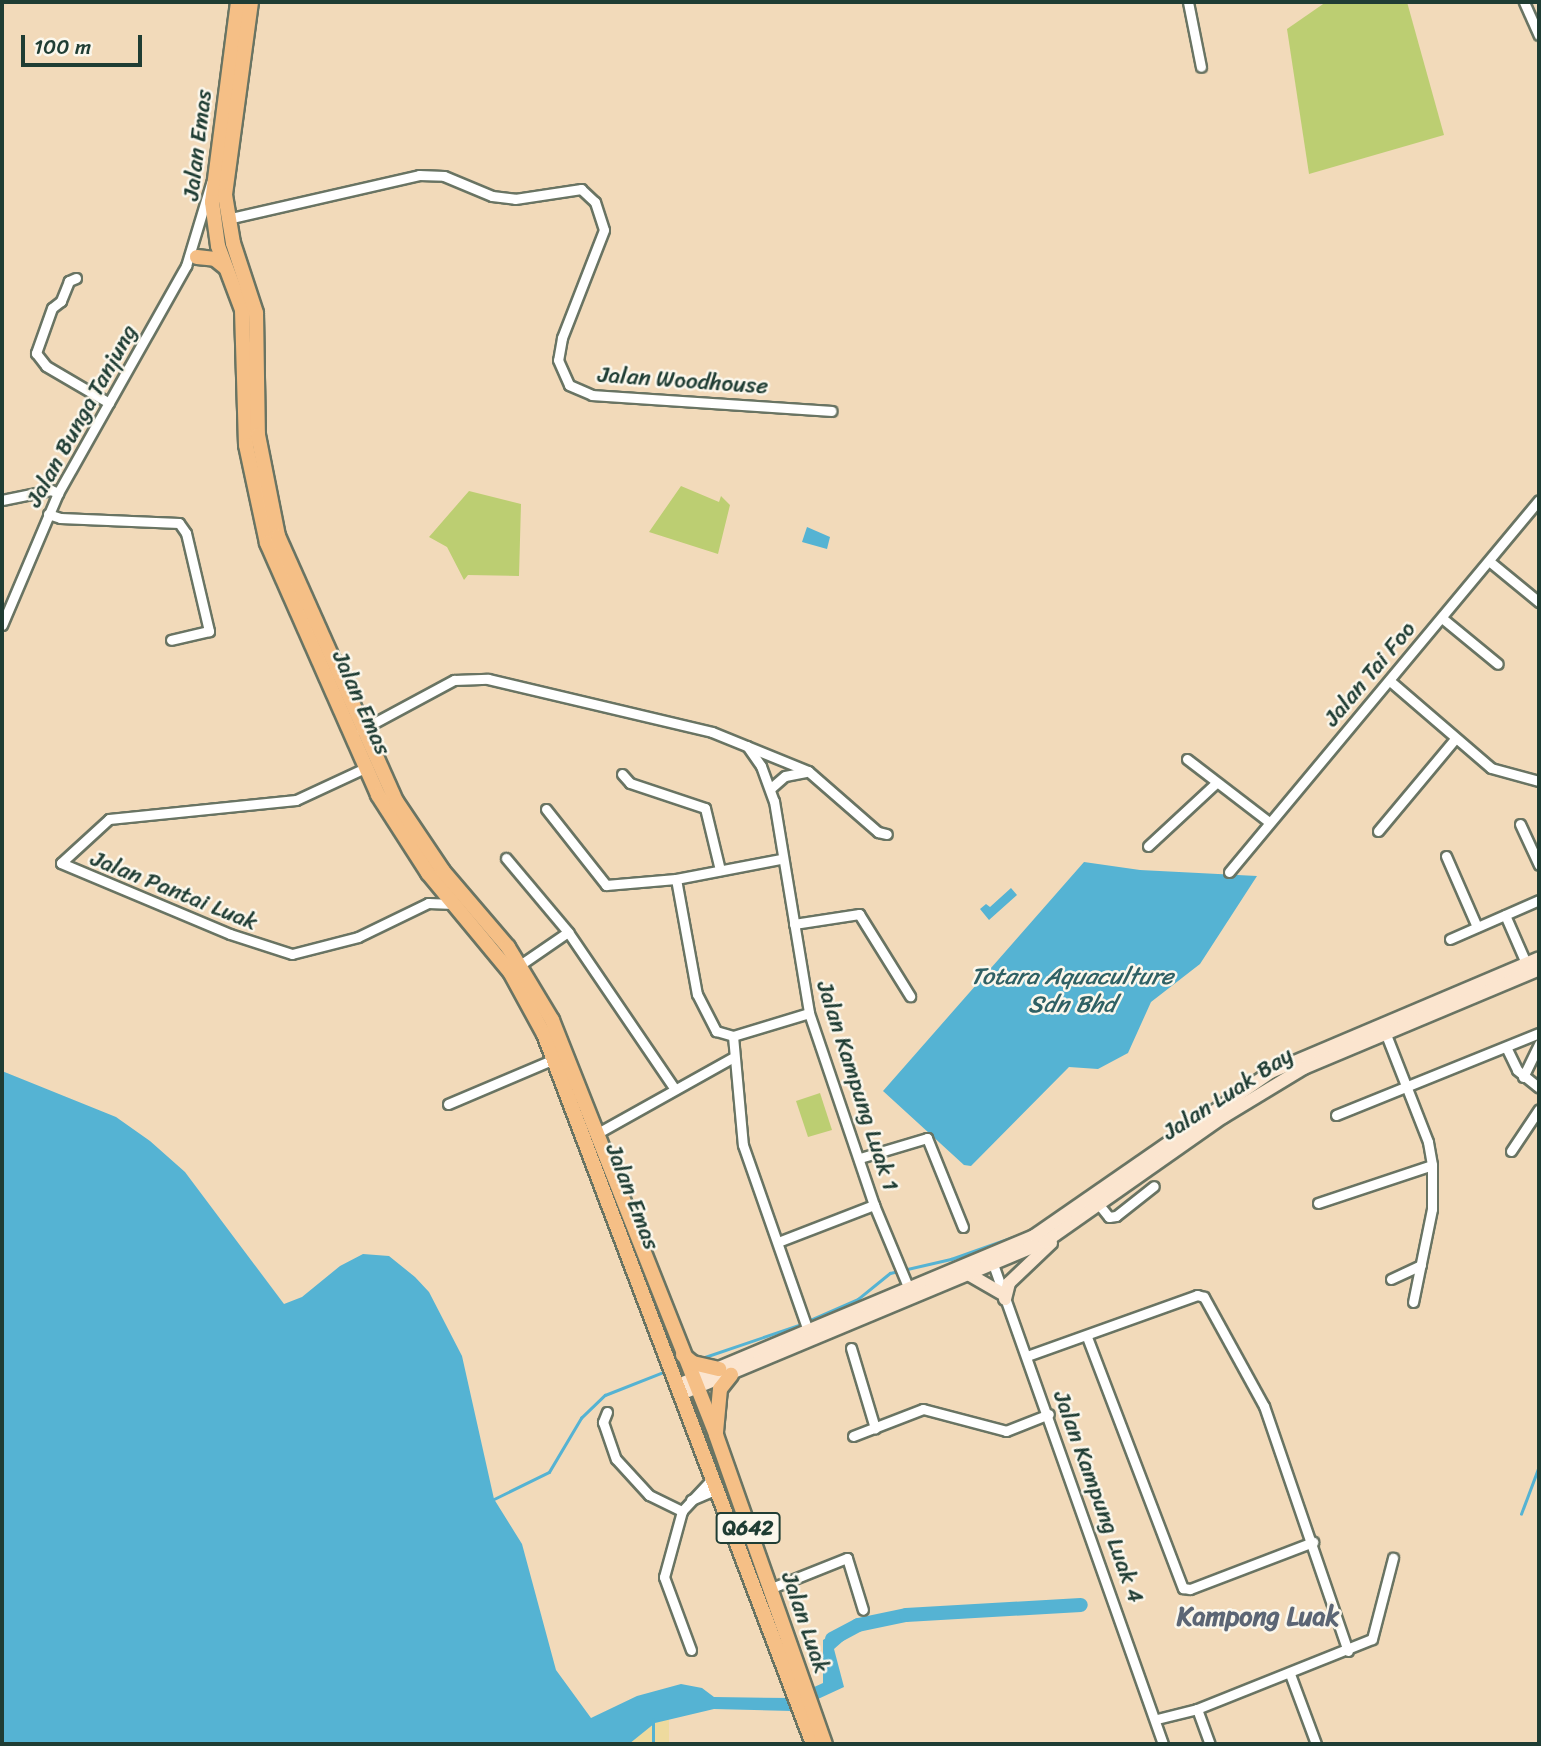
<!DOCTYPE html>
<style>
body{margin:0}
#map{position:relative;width:1541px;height:1746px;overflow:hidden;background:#f2daba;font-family:Sriracha,sans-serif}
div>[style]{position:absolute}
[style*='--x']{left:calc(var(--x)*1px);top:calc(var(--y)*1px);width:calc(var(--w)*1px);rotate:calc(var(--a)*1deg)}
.green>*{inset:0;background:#bcce72}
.sand>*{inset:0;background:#eeda9e}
.water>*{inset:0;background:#55b3d3}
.stream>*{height:2.5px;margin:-1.25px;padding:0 1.25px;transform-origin:1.25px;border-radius:1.25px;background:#55b3d3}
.river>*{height:14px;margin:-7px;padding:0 7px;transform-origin:7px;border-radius:7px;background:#55b3d3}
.roads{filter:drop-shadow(2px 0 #697463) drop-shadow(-2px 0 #697463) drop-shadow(0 2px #697463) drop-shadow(0 -2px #697463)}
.street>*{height:9px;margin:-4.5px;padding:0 4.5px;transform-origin:4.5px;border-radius:4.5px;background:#fff}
.secondary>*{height:12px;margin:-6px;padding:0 6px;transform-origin:6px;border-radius:6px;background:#fbe5cf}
.primary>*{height:14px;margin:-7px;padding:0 7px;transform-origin:7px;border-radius:7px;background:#f5bf86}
span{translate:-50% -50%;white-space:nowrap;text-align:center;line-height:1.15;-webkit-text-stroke:5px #fbf7ec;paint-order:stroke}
.shield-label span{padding:2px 5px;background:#fbf7ec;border:2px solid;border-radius:5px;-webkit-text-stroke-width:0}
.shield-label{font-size:21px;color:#1f3d34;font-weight:700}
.street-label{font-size:23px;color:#1f3d34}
.water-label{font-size:24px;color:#2f6064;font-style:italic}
.quarter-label{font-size:26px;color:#5c6675;font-weight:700}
.frame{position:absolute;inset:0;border:4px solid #1f3d34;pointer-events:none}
.scale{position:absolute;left:21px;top:35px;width:121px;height:32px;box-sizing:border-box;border:4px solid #1f3d34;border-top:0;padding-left:9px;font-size:21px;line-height:24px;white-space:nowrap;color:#1f3d34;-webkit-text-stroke:5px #fbf7ec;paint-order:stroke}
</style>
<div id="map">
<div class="green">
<i style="clip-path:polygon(1326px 2px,1407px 2px,1444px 135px,1309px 174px,1287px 29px)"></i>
<i style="clip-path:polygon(681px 486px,719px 502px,721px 496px,730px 505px,718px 554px,649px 532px)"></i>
<i style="clip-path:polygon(469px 491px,521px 504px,519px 576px,468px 575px,464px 580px,447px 547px,429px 537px)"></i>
<i style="clip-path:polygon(820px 1093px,832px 1130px,808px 1137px,796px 1101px)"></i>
</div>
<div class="sand">
<i style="clip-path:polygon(669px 1719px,669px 1744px,629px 1744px,654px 1723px)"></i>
</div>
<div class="water">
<i style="clip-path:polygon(807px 527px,830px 537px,827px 549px,802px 542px)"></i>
<i style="clip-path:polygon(1084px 862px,1140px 870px,1257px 876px,1200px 964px,1151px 1002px,1128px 1053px,1098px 1069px,1069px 1067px,971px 1166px,964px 1165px,883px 1091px)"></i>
<i style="clip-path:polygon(1011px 888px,1017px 895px,989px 920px,980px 909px,986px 904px,990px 907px)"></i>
<i style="clip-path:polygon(2px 1071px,116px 1117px,150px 1141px,185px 1172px,284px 1304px,302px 1297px,340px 1266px,363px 1254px,389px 1256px,415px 1277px,429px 1292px,462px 1356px,494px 1499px,522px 1544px,556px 1670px,591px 1718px,637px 1696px,681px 1684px,702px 1688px,714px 1697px,790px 1698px,823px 1683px,823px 1640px,845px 1626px,851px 1634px,834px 1649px,844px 1687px,792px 1711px,714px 1709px,655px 1723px,629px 1744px,2px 1744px)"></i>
</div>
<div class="stream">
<i style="--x:808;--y:1321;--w:55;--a:-23.7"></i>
<i style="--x:858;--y:1299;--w:41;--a:-39.1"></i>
<i style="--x:890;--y:1273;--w:63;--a:-12.9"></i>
<i style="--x:951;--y:1259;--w:66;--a:-19.5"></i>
<i style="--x:699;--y:1359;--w:109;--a:-18.8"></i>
<i style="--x:494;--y:1499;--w:61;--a:-26.1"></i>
<i style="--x:549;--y:1472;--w:63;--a:-59.3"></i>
<i style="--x:581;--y:1418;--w:33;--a:-44"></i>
<i style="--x:605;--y:1395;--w:66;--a:-21.5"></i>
<i style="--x:1521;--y:1514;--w:51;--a:-69.4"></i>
<i style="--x:653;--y:1744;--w:24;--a:-90"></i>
</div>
<div class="river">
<i style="--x:832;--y:1639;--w:30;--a:-28"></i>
<i style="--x:858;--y:1625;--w:49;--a:-11.8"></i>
<i style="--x:906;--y:1615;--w:175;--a:-3.3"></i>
</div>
<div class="roads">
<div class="street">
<i style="--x:1188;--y:2;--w:66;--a:78.7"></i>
<i style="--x:1524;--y:2;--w:36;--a:66"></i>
<i style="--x:227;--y:219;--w:197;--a:-12.9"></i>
<i style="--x:419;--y:175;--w:25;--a:2"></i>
<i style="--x:444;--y:176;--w:52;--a:22.6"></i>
<i style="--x:492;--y:196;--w:23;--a:7"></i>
<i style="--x:515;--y:199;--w:67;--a:-8.6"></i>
<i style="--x:581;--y:189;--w:19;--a:43"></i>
<i style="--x:595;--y:202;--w:29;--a:72"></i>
<i style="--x:604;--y:230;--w:116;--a:111.3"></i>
<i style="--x:562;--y:338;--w:22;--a:100"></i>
<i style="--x:558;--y:360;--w:27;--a:66"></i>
<i style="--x:569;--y:385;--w:25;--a:23"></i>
<i style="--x:592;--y:395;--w:240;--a:3.8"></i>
<i style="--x:76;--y:278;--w:8;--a:157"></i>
<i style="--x:69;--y:281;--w:22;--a:112"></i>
<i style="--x:61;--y:301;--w:11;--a:142"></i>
<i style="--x:52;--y:308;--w:48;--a:109.6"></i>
<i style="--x:36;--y:353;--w:16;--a:52"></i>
<i style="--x:46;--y:366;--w:73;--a:30.4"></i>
<i style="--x:2;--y:500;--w:50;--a:-11.5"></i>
<i style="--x:51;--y:490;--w:8;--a:23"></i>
<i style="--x:48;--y:514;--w:13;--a:18"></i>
<i style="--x:60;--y:518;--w:119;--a:2.4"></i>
<i style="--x:179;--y:523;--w:12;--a:55"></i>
<i style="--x:186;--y:533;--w:101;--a:76.8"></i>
<i style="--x:209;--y:631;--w:39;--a:167"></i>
<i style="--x:1489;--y:561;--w:65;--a:39.4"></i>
<i style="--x:1442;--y:618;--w:72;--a:39.4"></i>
<i style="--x:2;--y:625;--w:143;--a:-67"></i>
<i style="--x:58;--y:493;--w:261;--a:-60.6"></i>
<i style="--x:186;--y:266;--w:87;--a:-73.2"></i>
<i style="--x:1390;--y:681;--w:133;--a:40.7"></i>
<i style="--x:1491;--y:768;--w:50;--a:15.2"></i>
<i style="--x:361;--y:730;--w:106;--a:-28.3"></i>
<i style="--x:454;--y:680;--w:34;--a:-2"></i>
<i style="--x:488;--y:679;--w:230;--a:13.3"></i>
<i style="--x:712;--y:732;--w:104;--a:22.1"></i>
<i style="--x:808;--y:771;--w:93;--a:41.1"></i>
<i style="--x:878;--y:832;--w:9;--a:13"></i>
<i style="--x:747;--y:746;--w:24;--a:55"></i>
<i style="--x:761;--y:766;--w:37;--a:70"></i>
<i style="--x:774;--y:801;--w:215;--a:80.6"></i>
<i style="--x:809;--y:1013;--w:203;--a:71.3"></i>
<i style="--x:874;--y:1205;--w:96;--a:67.4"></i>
<i style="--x:1187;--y:759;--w:103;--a:37.5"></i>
<i style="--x:365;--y:768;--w:76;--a:155.1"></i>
<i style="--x:296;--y:800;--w:188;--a:174.2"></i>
<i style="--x:109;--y:819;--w:65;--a:137.5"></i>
<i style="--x:61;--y:863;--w:183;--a:22.8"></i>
<i style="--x:230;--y:934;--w:65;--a:17.9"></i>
<i style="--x:292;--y:954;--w:68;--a:-14.4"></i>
<i style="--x:358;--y:937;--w:78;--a:-25.9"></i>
<i style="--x:428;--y:903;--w:26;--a:2"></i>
<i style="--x:622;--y:774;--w:12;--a:48"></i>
<i style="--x:630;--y:783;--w:79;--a:18.4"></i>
<i style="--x:705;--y:808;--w:64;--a:76.4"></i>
<i style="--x:771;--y:788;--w:18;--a:-41"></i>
<i style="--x:785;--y:776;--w:21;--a:-11"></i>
<i style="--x:546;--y:809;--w:97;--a:51.7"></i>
<i style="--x:606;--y:885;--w:70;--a:-4.9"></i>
<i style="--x:676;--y:879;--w:107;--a:-10.8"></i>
<i style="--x:1520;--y:824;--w:45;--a:65.1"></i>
<i style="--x:1378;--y:831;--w:120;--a:-50.1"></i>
<i style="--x:1148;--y:846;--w:93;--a:-42.8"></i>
<i style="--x:1446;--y:856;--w:77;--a:66.4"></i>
<i style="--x:506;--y:858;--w:97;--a:50"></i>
<i style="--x:568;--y:932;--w:189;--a:55.8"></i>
<i style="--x:1229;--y:872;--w:484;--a:-50.2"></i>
<i style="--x:676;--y:879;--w:117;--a:79.7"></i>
<i style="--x:697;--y:994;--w:42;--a:62.8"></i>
<i style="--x:716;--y:1031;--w:18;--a:16"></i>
<i style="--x:1505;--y:915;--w:52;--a:66.4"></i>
<i style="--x:794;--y:924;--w:66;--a:-8.7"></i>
<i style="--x:859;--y:914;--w:97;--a:58.1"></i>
<i style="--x:1450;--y:939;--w:97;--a:-23.7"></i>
<i style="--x:520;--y:965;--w:58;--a:-34.5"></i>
<i style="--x:1385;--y:1032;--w:118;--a:68.6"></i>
<i style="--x:1428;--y:1142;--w:23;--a:80"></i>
<i style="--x:1432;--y:1165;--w:44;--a:90"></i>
<i style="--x:1432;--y:1209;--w:95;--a:101.5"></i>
<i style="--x:733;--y:1036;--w:109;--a:84.8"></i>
<i style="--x:743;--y:1145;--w:197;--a:70.7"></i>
<i style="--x:733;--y:1036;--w:79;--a:-16.8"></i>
<i style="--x:1506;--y:1047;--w:25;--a:64"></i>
<i style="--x:1517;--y:1070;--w:28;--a:39"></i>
<i style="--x:1523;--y:1077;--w:37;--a:-64"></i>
<i style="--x:448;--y:1104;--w:115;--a:-23"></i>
<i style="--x:1336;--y:1115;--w:219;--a:-22"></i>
<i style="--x:596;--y:1134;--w:156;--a:-29.2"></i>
<i style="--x:1511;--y:1151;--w:50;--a:-56.3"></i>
<i style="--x:860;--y:1158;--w:70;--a:-16.6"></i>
<i style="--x:927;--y:1138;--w:96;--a:68"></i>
<i style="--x:1318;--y:1203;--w:120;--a:-18.4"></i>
<i style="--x:1100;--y:1206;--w:14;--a:51"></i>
<i style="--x:1109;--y:1217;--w:7;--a:-8"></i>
<i style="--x:1116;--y:1216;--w:48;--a:-38.3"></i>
<i style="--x:778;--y:1242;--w:103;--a:-21.1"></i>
<i style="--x:993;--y:1264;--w:509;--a:70.5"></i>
<i style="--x:1391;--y:1279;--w:33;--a:-25"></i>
<i style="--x:1087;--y:1337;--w:269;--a:69.1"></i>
<i style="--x:1183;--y:1588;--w:7;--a:8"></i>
<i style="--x:1190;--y:1589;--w:132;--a:-20.9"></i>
<i style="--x:851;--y:1348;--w:84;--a:73.3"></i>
<i style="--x:1027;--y:1356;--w:181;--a:-19.7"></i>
<i style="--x:1197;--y:1295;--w:7;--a:16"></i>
<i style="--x:1204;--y:1297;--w:124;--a:61.2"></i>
<i style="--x:1264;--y:1406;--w:259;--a:71.1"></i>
<i style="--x:607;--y:1412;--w:11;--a:112"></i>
<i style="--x:603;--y:1422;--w:39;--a:71"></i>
<i style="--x:616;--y:1459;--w:49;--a:47.5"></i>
<i style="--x:649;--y:1495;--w:37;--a:26"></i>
<i style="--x:853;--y:1436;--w:75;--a:-21.1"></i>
<i style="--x:923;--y:1409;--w:86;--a:14.8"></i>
<i style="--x:1006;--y:1431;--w:46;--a:-21.6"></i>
<i style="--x:691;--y:1500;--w:28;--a:-23"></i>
<i style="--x:769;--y:1589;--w:84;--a:-21.7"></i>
<i style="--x:847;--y:1558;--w:54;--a:72.9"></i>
<i style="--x:691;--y:1650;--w:78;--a:-110.3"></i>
<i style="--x:664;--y:1577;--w:68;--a:-74.7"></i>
<i style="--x:682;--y:1511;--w:45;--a:-46.8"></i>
<i style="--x:1290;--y:1674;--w:75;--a:69.6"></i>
<i style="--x:1197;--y:1709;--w:37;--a:70"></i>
<i style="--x:1157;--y:1719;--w:41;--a:-14"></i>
<i style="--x:1197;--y:1709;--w:188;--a:-21.8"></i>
<i style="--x:1372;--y:1639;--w:84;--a:-75.5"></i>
</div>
<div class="secondary">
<i style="--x:970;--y:1275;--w:38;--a:30"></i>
<i style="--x:1005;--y:1299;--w:16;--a:-76"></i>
<i style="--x:1009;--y:1283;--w:58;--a:-43.6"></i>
<i style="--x:678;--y:1385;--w:386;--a:-22.7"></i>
<i style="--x:1034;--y:1236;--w:288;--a:-34.7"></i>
<i style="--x:1271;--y:1072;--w:291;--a:-23"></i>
<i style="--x:681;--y:1394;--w:394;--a:-22.7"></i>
<i style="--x:1045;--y:1242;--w:218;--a:-35.1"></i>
<i style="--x:1223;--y:1117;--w:95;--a:-31.2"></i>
<i style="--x:1304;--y:1068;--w:255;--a:-22.8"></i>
</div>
<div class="primary">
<i style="--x:238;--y:2;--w:202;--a:97.4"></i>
<i style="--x:212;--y:202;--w:44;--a:82.2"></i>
<i style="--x:218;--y:246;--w:68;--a:69.4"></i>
<i style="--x:242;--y:310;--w:135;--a:88.3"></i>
<i style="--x:246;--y:445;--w:100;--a:77.9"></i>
<i style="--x:267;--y:543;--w:275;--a:66.2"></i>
<i style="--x:378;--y:795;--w:93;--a:57.3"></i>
<i style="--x:428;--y:873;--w:129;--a:50.4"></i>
<i style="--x:510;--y:972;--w:71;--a:61.3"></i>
<i style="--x:544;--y:1034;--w:759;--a:69.25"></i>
<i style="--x:251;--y:2;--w:195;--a:97.7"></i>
<i style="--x:225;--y:195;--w:49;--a:80.5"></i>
<i style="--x:233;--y:243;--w:74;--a:71.8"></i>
<i style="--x:256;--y:313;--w:122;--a:89.1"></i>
<i style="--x:258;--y:435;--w:103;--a:78.8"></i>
<i style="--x:278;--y:536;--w:290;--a:66"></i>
<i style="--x:396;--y:801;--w:84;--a:56.1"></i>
<i style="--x:443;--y:871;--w:100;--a:49.5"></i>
<i style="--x:508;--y:947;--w:85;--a:58.9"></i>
<i style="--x:552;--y:1020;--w:446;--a:68.4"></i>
<i style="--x:716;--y:1435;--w:328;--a:70.6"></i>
<i style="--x:197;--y:257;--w:18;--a:6"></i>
<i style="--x:215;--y:259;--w:14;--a:39"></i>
<i style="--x:683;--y:1355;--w:13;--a:39"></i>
<i style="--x:693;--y:1363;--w:27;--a:13"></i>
<i style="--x:716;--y:1432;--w:43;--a:-84.7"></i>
<i style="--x:720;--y:1389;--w:18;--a:-52"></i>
</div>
</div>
<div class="shield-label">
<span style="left:748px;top:1528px">Q642</span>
</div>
<div class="street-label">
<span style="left:198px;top:145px;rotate:-83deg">Jalan Emas</span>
<span style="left:683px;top:381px;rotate:4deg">Jalan Woodhouse</span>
<span style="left:82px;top:416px;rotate:-61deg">Jalan Bunga Tanjung</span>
<span style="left:1370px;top:674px;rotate:-50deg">Jalan Tai Foo</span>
<span style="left:361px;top:703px;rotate:66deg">Jalan Emas</span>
<span style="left:174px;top:891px;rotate:22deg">Jalan Pantai Luak</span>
<span style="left:857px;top:1086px;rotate:72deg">Jalan Kampung Luak 1</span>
<span style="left:1228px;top:1094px;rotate:-33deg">Jalan Luak Bay</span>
<span style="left:632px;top:1197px;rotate:69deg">Jalan Emas</span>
<span style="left:1098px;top:1497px;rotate:70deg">Jalan Kampung Luak 4</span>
<span style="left:805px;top:1623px;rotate:71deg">Jalan Luak</span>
</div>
<div class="water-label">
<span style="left:1072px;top:991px">Totara Aquaculture<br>Sdn Bhd</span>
</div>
<div class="quarter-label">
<span style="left:1258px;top:1617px">Kampong Luak</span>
</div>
<div class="frame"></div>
<div class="scale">100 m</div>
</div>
